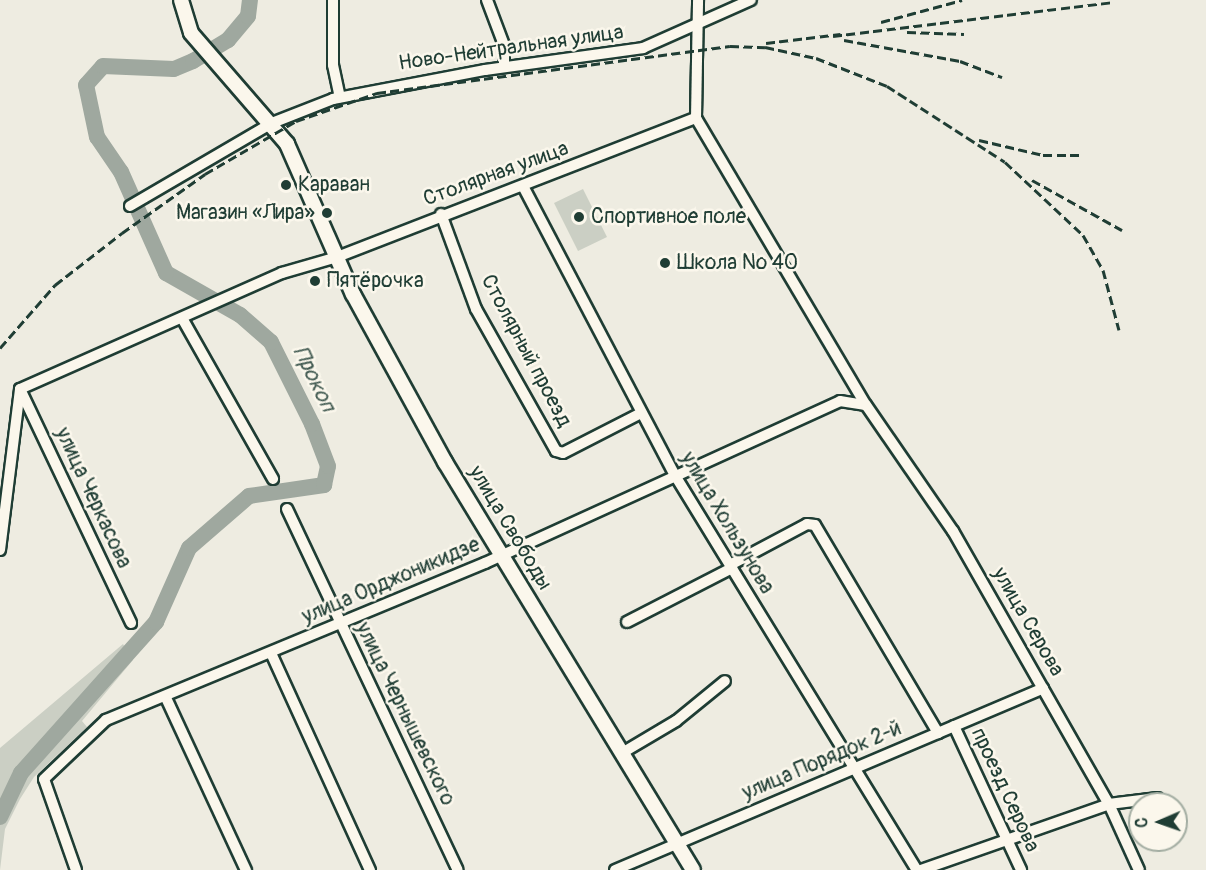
<!DOCTYPE html>
<meta charset="utf-8">
<style>
body{margin:0}
#map{position:relative;width:1206px;height:870px;overflow:hidden;background:#eeece1;font-family:Pangolin,sans-serif}
div>[style]{position:absolute}
[style*='--x']{left:calc(var(--x)*1px);top:calc(var(--y)*1px);width:calc(var(--w)*1px);rotate:calc(var(--a)*1deg)}
.green>*{inset:0;background:#cbcfc4}
.river>*{height:16px;margin:-8px;padding:0 8px;transform-origin:8px;border-radius:8px;background:#9fa89f}
.roads{filter:drop-shadow(2px 0 #1f3d34) drop-shadow(-2px 0 #1f3d34) drop-shadow(0 2px #1f3d34) drop-shadow(0 -2px #1f3d34)}
.minor>*{height:10px;margin:-5px;padding:0 5px;transform-origin:5px;border-radius:5px;background:#fbf7ec}
.secondary>*{height:14px;margin:-7px;padding:0 7px;transform-origin:7px;border-radius:7px;background:#fbf7ec}
.rail>*{height:3px;margin-top:-1.5px;transform-origin:0;background:repeating-linear-gradient(90deg,#1f3d34 0 9px,transparent 0 13.5px)}
.dots>*{width:16px;height:16px;translate:-50% -50%;box-sizing:border-box;border:3px solid #fbf7ec;border-radius:50%}
span{translate:-50% -50%;white-space:nowrap;text-align:center;line-height:1.15;-webkit-text-stroke:5px #fbf7ec;paint-order:stroke}
.street-label{font-size:21px;color:#1f3d34}
.poi-label{font-size:21px;color:#1f3d34}
.left{translate:0 -50%;text-align:left}
.right{translate:-100% -50%;text-align:right}
.water-label{font-size:22px;color:#455d54;font-style:italic}
.north{position:absolute;left:1128px;top:792px;width:60px;height:60px;box-sizing:border-box;background:#fbf7ec;border:2px solid #a3ada2;border-radius:50%;rotate:268deg;font-size:16px;font-weight:700;line-height:24px;text-align:center;color:#1f3d34}
.north::after{content:'';display:block;margin:auto;width:21px;height:27px;background:#1f3d34;clip-path:polygon(50% 0,100% 100%,50% 72%,0 100%)}
</style>
<div id="map">
<div class="green">
<i style="clip-path:polygon(583px 189px,607px 237px,578px 251px,554px 203px)"></i>
<i style="clip-path:polygon(123px 644px,133px 660px,82px 721px,87px 727px,34px 777px,20px 799px,5px 829px,0 870px,0 748px)"></i>
</div>
<div class="river">
<i style="--x:0;--y:817;--w:49;--a:-64.5"></i>
<i style="--x:21;--y:773;--w:203;--a:-48.2"></i>
<i style="--x:156;--y:622;--w:81;--a:-66"></i>
<i style="--x:189;--y:548;--w:79;--a:-40.9"></i>
<i style="--x:249;--y:496;--w:76;--a:-8.3"></i>
<i style="--x:324;--y:485;--w:19;--a:-78"></i>
<i style="--x:328;--y:466;--w:45;--a:-110.9"></i>
<i style="--x:312;--y:424;--w:92;--a:-116.6"></i>
<i style="--x:271;--y:342;--w:41;--a:-138.9"></i>
<i style="--x:240;--y:315;--w:85;--a:-150.4"></i>
<i style="--x:166;--y:273;--w:111;--a:-114"></i>
<i style="--x:121;--y:172;--w:42;--a:-124.4"></i>
<i style="--x:97;--y:137;--w:53;--a:-101.9"></i>
<i style="--x:86;--y:85;--w:25;--a:-48"></i>
<i style="--x:103;--y:66;--w:71;--a:2.4"></i>
<i style="--x:174;--y:69;--w:21;--a:-23"></i>
<i style="--x:193;--y:61;--w:41;--a:-31"></i>
<i style="--x:228;--y:40;--w:31;--a:-50"></i>
<i style="--x:248;--y:16;--w:16;--a:-83"></i>
</div>
<div class="roads">
<div class="minor">
<i style="--x:333;--y:0;--w:65;--a:90"></i>
<i style="--x:333;--y:65;--w:33;--a:78"></i>
<i style="--x:487;--y:0;--w:48;--a:69.3"></i>
<i style="--x:504;--y:45;--w:22;--a:90"></i>
<i style="--x:696;--y:118;--w:334;--a:59.4"></i>
<i style="--x:866;--y:405;--w:153;--a:55.4"></i>
<i style="--x:953;--y:531;--w:314;--a:60.3"></i>
<i style="--x:1109;--y:804;--w:72;--a:65.6"></i>
<i style="--x:523;--y:186;--w:329;--a:62.3"></i>
<i style="--x:676;--y:477;--w:461;--a:58.5"></i>
<i style="--x:130;--y:206;--w:164;--a:-30.3"></i>
<i style="--x:272;--y:123;--w:66;--a:-21.5"></i>
<i style="--x:333;--y:99;--w:155;--a:-10.8"></i>
<i style="--x:485;--y:70;--w:160;--a:-7.9"></i>
<i style="--x:643;--y:48;--w:118;--a:-24"></i>
<i style="--x:441;--y:214;--w:101;--a:69.8"></i>
<i style="--x:476;--y:309;--w:163;--a:60.6"></i>
<i style="--x:556;--y:451;--w:7;--a:16"></i>
<i style="--x:563;--y:453;--w:88;--a:-27.1"></i>
<i style="--x:182;--y:318;--w:185;--a:60.5"></i>
<i style="--x:20;--y:389;--w:287;--a:-23.9"></i>
<i style="--x:282;--y:273;--w:57;--a:-16.2"></i>
<i style="--x:337;--y:257;--w:385;--a:-21.2"></i>
<i style="--x:696;--y:118;--w:118;--a:-89"></i>
<i style="--x:20;--y:389;--w:259;--a:64.6"></i>
<i style="--x:287;--y:509;--w:399;--a:64.7"></i>
<i style="--x:0;--y:550;--w:162;--a:-82.9"></i>
<i style="--x:730;--y:565;--w:87;--a:-28"></i>
<i style="--x:807;--y:524;--w:8;--a:7"></i>
<i style="--x:815;--y:525;--w:242;--a:59.4"></i>
<i style="--x:627;--y:622;--w:118;--a:-27.2"></i>
<i style="--x:271;--y:653;--w:239;--a:65.5"></i>
<i style="--x:166;--y:698;--w:190;--a:65.1"></i>
<i style="--x:954;--y:726;--w:159;--a:65"></i>
<i style="--x:622;--y:753;--w:63;--a:-30.7"></i>
<i style="--x:676;--y:721;--w:63;--a:-39.2"></i>
<i style="--x:76;--y:870;--w:96;--a:-109.4"></i>
<i style="--x:44;--y:779;--w:86;--a:-43.6"></i>
<i style="--x:106;--y:720;--w:410;--a:-22.5"></i>
<i style="--x:485;--y:563;--w:390;--a:-24.5"></i>
<i style="--x:840;--y:401;--w:26;--a:9"></i>
<i style="--x:615;--y:870;--w:465;--a:-23"></i>
<i style="--x:921;--y:870;--w:199;--a:-19.3"></i>
<i style="--x:1109;--y:804;--w:49;--a:-7"></i>
</div>
<div class="secondary">
<i style="--x:181;--y:0;--w:34;--a:73"></i>
<i style="--x:191;--y:33;--w:147;--a:49.1"></i>
<i style="--x:287;--y:144;--w:164;--a:66.3"></i>
<i style="--x:353;--y:294;--w:192;--a:61.3"></i>
<i style="--x:445;--y:462;--w:477;--a:58.7"></i>
</div>
</div>
<div class="rail">
<i style="--x:881;--y:22;--w:84;--a:-15.2"></i>
<i style="--x:907;--y:32;--w:57;--a:2"></i>
<i style="--x:833;--y:36;--w:282;--a:-6.9"></i>
<i style="--x:844;--y:40;--w:118;--a:10.3"></i>
<i style="--x:960;--y:61;--w:45;--a:20.9"></i>
<i style="--x:766;--y:43;--w:75;--a:-6.9"></i>
<i style="--x:979;--y:140;--w:66;--a:13.2"></i>
<i style="--x:1043;--y:155;--w:41;--a:0"></i>
<i style="--x:1032;--y:180;--w:103;--a:29.1"></i>
<i style="--x:0;--y:348;--w:84;--a:-48.9"></i>
<i style="--x:55;--y:285;--w:85;--a:-37.8"></i>
<i style="--x:122;--y:233;--w:102;--a:-35.4"></i>
<i style="--x:205;--y:174;--w:105;--a:-30.2"></i>
<i style="--x:296;--y:121;--w:86;--a:-19.1"></i>
<i style="--x:377;--y:93;--w:356;--a:-7.6"></i>
<i style="--x:730;--y:46;--w:35;--a:2"></i>
<i style="--x:765;--y:47;--w:52;--a:12.2"></i>
<i style="--x:816;--y:58;--w:76;--a:21.5"></i>
<i style="--x:887;--y:86;--w:140;--a:32.8"></i>
<i style="--x:1005;--y:162;--w:107;--a:43.1"></i>
<i style="--x:1083;--y:235;--w:40;--a:60.3"></i>
<i style="--x:1103;--y:270;--w:62;--a:75.1"></i>
</div>
<div class="dots">
<i style="left:286px;top:185px;background:#1f3d34"></i>
<i style="left:327px;top:213px;background:#1f3d34"></i>
<i style="left:579px;top:217px;background:#1f3d34"></i>
<i style="left:665px;top:263px;background:#1f3d34"></i>
<i style="left:315px;top:281px;background:#1f3d34"></i>
</div>
<div class="street-label">
<span style="left:511px;top:48px;rotate:-8deg">Ново-Нейтральная улица</span>
<span style="left:496px;top:174px;rotate:-20deg">Столярная улица</span>
<span style="left:526px;top:351px;rotate:62deg">Столярный проезд</span>
<span style="left:93px;top:498px;rotate:65deg">улица Черкасова</span>
<span style="left:727px;top:523px;rotate:59deg">улица Хользунова</span>
<span style="left:510px;top:528px;rotate:59deg">улица Свободы</span>
<span style="left:391px;top:581px;rotate:-23deg">улица Орджоникидзе</span>
<span style="left:1028px;top:622px;rotate:60deg">улица Серова</span>
<span style="left:405px;top:714px;rotate:64deg">улица Чернышевского</span>
<span style="left:822px;top:761px;rotate:-23deg">улица Порядок 2-й</span>
<span style="left:1005px;top:790px;rotate:65deg">проезд Серова</span>
</div>
<div class="poi-label">
<span class="left" style="left:298px;top:185px">Караван</span>
<span class="right" style="left:315px;top:213px">Магазин «Лира»</span>
<span class="left" style="left:591px;top:217px">Спортивное поле</span>
<span class="left" style="left:677px;top:263px">Школа № 40</span>
<span class="left" style="left:327px;top:281px">Пятёрочка</span>
</div>
<div class="water-label">
<span style="left:314px;top:379px;rotate:64deg">Прокоп</span>
</div>
<div class="north">С</div>
</div>
